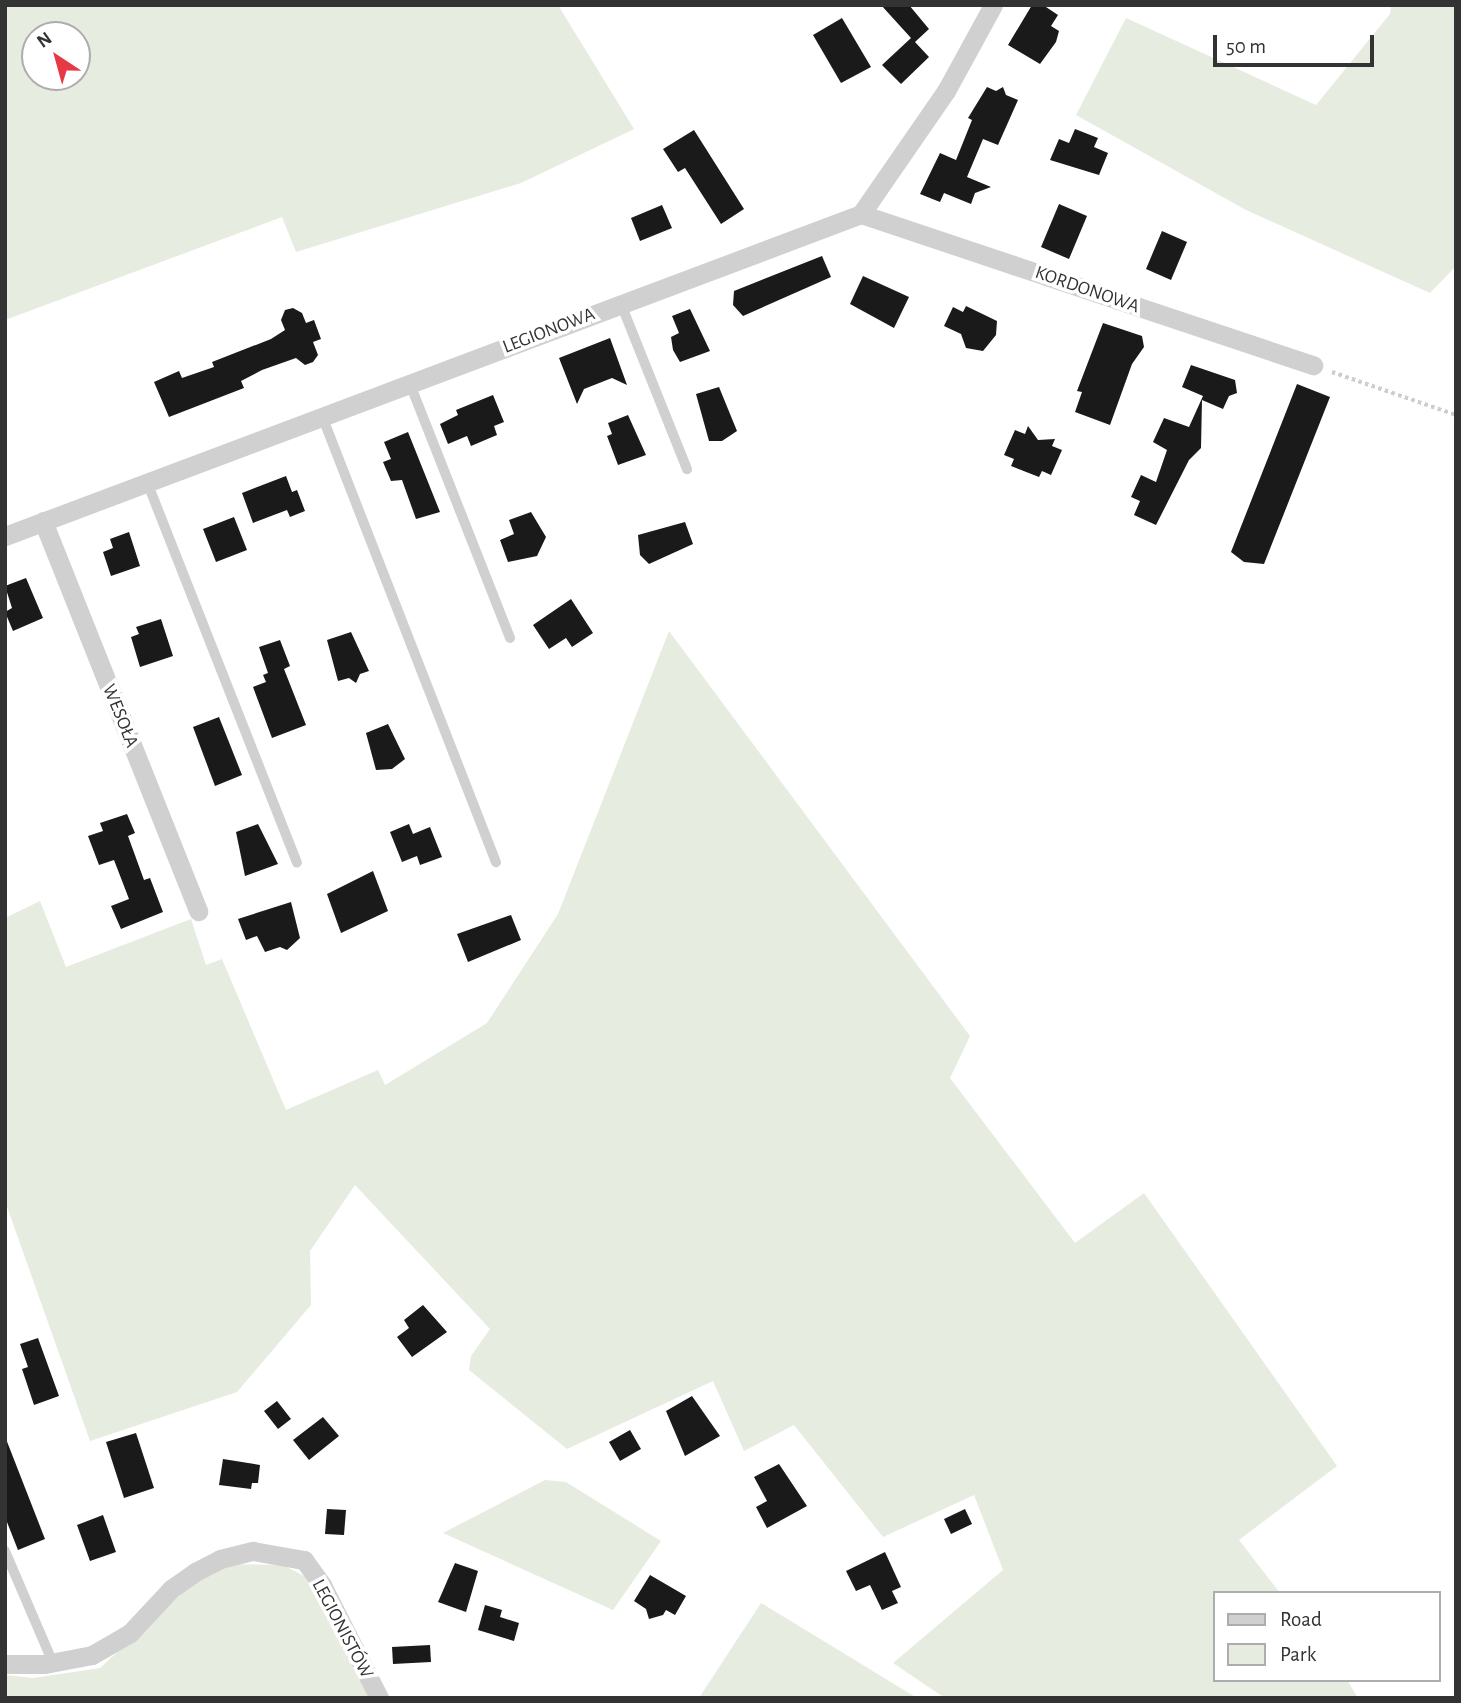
<!DOCTYPE html>
<meta charset="utf-8">
<style>
body{margin:0}
#map{position:relative;width:1461px;height:1703px;overflow:hidden;background:#fff;font-family:"Alegreya Sans",sans-serif}
div>[style]{position:absolute}
[style*='--x']{left:calc(var(--x)*1px);top:calc(var(--y)*1px);width:calc(var(--w)*1px);rotate:calc(var(--a)*1deg)}
.green>*{inset:0;background:#e6ecdf}
.building>*{inset:0;background:#1a1a1a}
.path>*{height:3.5px;margin-top:-1.75px;transform-origin:0;background:repeating-linear-gradient(90deg,#cdcdcd 0 3.5px,transparent 0 7px)}
.lane>*{height:10px;margin:-5px;padding:0 5px;transform-origin:5px;border-radius:5px;background:#d0d0d0}
.street>*{height:19px;margin:-9.5px;padding:0 9.5px;transform-origin:9.5px;border-radius:9.5px;background:#d0d0d0}
span{translate:-50% -50%;white-space:nowrap;text-align:center;line-height:1.15;-webkit-text-stroke:7px #fff;paint-order:stroke}
.street-label{font-size:19px;color:#333}
.frame{position:absolute;inset:0;border:7px solid #333;pointer-events:none}
.legend{position:absolute;left:1213px;top:1591px;width:228px;height:91px;box-sizing:border-box;background:#fff;border:2px solid #adadad;margin:0;padding:9px 12px;list-style:none;font-size:21px;color:#333}
.legend li{display:flex;align-items:center;gap:14px;height:35px}
.legend b{width:35px;border:2px solid #adadad}
.north{position:absolute;left:21px;top:21px;width:70px;height:70px;box-sizing:border-box;background:#fff;border:2px solid #adadad;border-radius:50%;rotate:324deg;font-size:19px;font-weight:700;line-height:28px;text-align:center;color:#333}
.north::after{content:'';display:block;margin:auto;width:24px;height:32px;background:#e63946;clip-path:polygon(50% 0,100% 100%,50% 72%,0 100%)}
.scale{position:absolute;left:1213px;top:35px;width:161px;height:32px;box-sizing:border-box;border:4px solid #333;border-top:0;padding-left:9px;font-size:21px;line-height:24px;white-space:nowrap;color:#333;-webkit-text-stroke:5px #fff;paint-order:stroke}
</style>
<div id="map">
<div class="green">
<i style="clip-path:polygon(evenodd,5px 5px,558px 5px,634px 129px,521px 183px,296px 252px,282px 217px,5px 320px,5px 5px,35px 35px,77px 35px,77px 77px,35px 77px,35px 35px)"></i>
<i style="clip-path:polygon(1391px 5px,1456px 5px,1456px 266px,1430px 293px,1246px 210px,1076px 115px,1126px 18px,1316px 105px,1390px 14px)"></i>
<i style="clip-path:polygon(669px 631px,970px 1036px,950px 1078px,1075px 1243px,1144px 1193px,1337px 1466px,1239px 1540px,1280px 1593px,1214px 1593px,1214px 1680px,1347px 1680px,1358px 1698px,945px 1698px,893px 1663px,1003px 1570px,974px 1495px,883px 1537px,794px 1425px,744px 1451px,713px 1381px,567px 1449px,469px 1370px,471px 1356px,490px 1329px,355px 1185px,310px 1251px,311px 1305px,237px 1392px,90px 1441px,5px 1201px,5px 918px,40px 901px,66px 967px,191px 919px,206px 965px,222px 959px,286px 1110px,378px 1070px,385px 1085px,487px 1023px,558px 914px)"></i>
<i style="clip-path:polygon(545px 1480px,566px 1482px,661px 1541px,613px 1610px,443px 1533px)"></i>
<i style="clip-path:polygon(226px 1564px,283px 1565px,306px 1577px,370px 1698px,5px 1698px,5px 1675px,33px 1678px,100px 1668px,193px 1583px)"></i>
<i style="clip-path:polygon(761px 1603px,917px 1698px,699px 1698px)"></i>
</div>
<div class="building">
<i style="clip-path:polygon(881px 5px,909px 5px,929px 29px,915px 42px,929px 57px,901px 84px,882px 65px,911px 38px)"></i>
<i style="clip-path:polygon(1032px 5px,1043px 5px,1058px 15px,1051px 26px,1059px 31px,1056px 42px,1040px 64px,1008px 45px)"></i>
<i style="clip-path:polygon(842px 18px,871px 67px,841px 83px,813px 35px)"></i>
<i style="clip-path:polygon(987px 87px,996px 91px,1003px 87px,1006px 95px,1018px 100px,998px 145px,983px 139px,967px 177px,991px 187px,975px 193px,971px 204px,944px 193px,940px 202px,920px 194px,940px 153px,956px 160px,972px 120px,968px 118px)"></i>
<i style="clip-path:polygon(1075px 129px,1098px 138px,1094px 147px,1108px 153px,1099px 175px,1050px 160px,1059px 139px,1069px 143px)"></i>
<i style="clip-path:polygon(694px 130px,744px 209px,721px 224px,685px 168px,678px 172px,663px 149px)"></i>
<i style="clip-path:polygon(1059px 204px,1087px 216px,1069px 259px,1041px 247px)"></i>
<i style="clip-path:polygon(662px 205px,672px 228px,640px 241px,631px 218px)"></i>
<i style="clip-path:polygon(1162px 231px,1187px 242px,1171px 280px,1146px 269px)"></i>
<i style="clip-path:polygon(822px 256px,831px 277px,743px 316px,733px 305px,734px 291px)"></i>
<i style="clip-path:polygon(863px 276px,909px 297px,894px 328px,850px 304px)"></i>
<i style="clip-path:polygon(966px 306px,997px 321px,996px 335px,983px 351px,966px 348px,961px 334px,944px 326px,953px 307px,963px 312px)"></i>
<i style="clip-path:polygon(293px 308px,302px 313px,306px 323px,314px 320px,321px 339px,313px 342px,318px 355px,313px 362px,305px 365px,296px 358px,262px 370px,241px 381px,244px 388px,169px 417px,154px 382px,179px 371px,182px 378px,214px 367px,212px 362px,271px 339px,285px 330px,281px 320px,285px 310px)"></i>
<i style="clip-path:polygon(690px 309px,710px 351px,680px 362px,673px 350px,671px 337px,679px 333px,672px 316px)"></i>
<i style="clip-path:polygon(1103px 323px,1142px 336px,1144px 347px,1132px 364px,1110px 425px,1075px 412px,1082px 392px,1077px 391px)"></i>
<i style="clip-path:polygon(610px 338px,627px 385px,612px 378px,584px 389px,577px 404px,559px 358px)"></i>
<i style="clip-path:polygon(1191px 365px,1235px 380px,1237px 393px,1229px 396px,1223px 409px,1202px 400px,1201px 448px,1189px 460px,1156px 525px,1134px 515px,1140px 501px,1131px 497px,1141px 475px,1156px 482px,1167px 450px,1153px 442px,1164px 418px,1189px 427px,1203px 396px,1182px 387px)"></i>
<i style="clip-path:polygon(1297px 384px,1330px 397px,1264px 564px,1244px 562px,1231px 552px)"></i>
<i style="clip-path:polygon(719px 387px,737px 431px,722px 441px,709px 441px,696px 394px)"></i>
<i style="clip-path:polygon(493px 395px,504px 422px,494px 426px,497px 435px,471px 446px,467px 436px,448px 444px,440px 424px,458px 415px,456px 410px)"></i>
<i style="clip-path:polygon(628px 415px,646px 455px,618px 465px,607px 436px,612px 434px,608px 423px)"></i>
<i style="clip-path:polygon(1028px 426px,1038px 440px,1055px 439px,1052px 446px,1062px 450px,1051px 475px,1042px 471px,1039px 477px,1011px 466px,1014px 459px,1004px 455px,1015px 430px,1025px 434px)"></i>
<i style="clip-path:polygon(408px 432px,440px 512px,416px 519px,402px 480px,391px 481px,383px 462px,391px 459px,384px 442px)"></i>
<i style="clip-path:polygon(286px 476px,292px 492px,297px 490px,305px 511px,290px 517px,287px 510px,253px 523px,242px 493px)"></i>
<i style="clip-path:polygon(531px 512px,546px 537px,537px 556px,508px 562px,500px 540px,514px 534px,509px 520px)"></i>
<i style="clip-path:polygon(234px 517px,247px 550px,216px 562px,203px 529px)"></i>
<i style="clip-path:polygon(685px 522px,693px 544px,649px 564px,640px 555px,638px 535px)"></i>
<i style="clip-path:polygon(129px 532px,140px 566px,111px 576px,103px 552px,113px 548px,110px 539px)"></i>
<i style="clip-path:polygon(26px 578px,43px 618px,13px 631px,5px 612px,12px 608px,5px 586px)"></i>
<i style="clip-path:polygon(571px 599px,593px 633px,572px 647px,566px 638px,549px 649px,533px 625px)"></i>
<i style="clip-path:polygon(161px 619px,173px 656px,140px 667px,131px 637px,139px 634px,136px 627px)"></i>
<i style="clip-path:polygon(351px 632px,369px 671px,360px 674px,356px 683px,349px 678px,338px 681px,327px 640px)"></i>
<i style="clip-path:polygon(280px 640px,290px 666px,284px 669px,306px 725px,272px 738px,253px 687px,266px 682px,263px 675px,268px 673px,259px 647px)"></i>
<i style="clip-path:polygon(219px 717px,242px 775px,215px 786px,193px 727px)"></i>
<i style="clip-path:polygon(388px 724px,405px 759px,392px 769px,376px 770px,366px 733px)"></i>
<i style="clip-path:polygon(127px 814px,135px 833px,128px 836px,144px 880px,150px 878px,163px 912px,121px 929px,111px 906px,129px 899px,114px 860px,99px 865px,88px 836px,103px 831px,100px 823px)"></i>
<i style="clip-path:polygon(258px 824px,278px 864px,245px 876px,236px 832px)"></i>
<i style="clip-path:polygon(409px 824px,413px 834px,430px 827px,442px 857px,420px 865px,417px 856px,402px 862px,390px 832px)"></i>
<i style="clip-path:polygon(373px 871px,388px 911px,341px 933px,327px 894px)"></i>
<i style="clip-path:polygon(291px 902px,300px 938px,287px 950px,280px 947px,265px 952px,257px 936px,246px 940px,238px 919px)"></i>
<i style="clip-path:polygon(511px 915px,521px 940px,468px 962px,457px 934px)"></i>
<i style="clip-path:polygon(423px 1305px,447px 1332px,412px 1357px,397px 1337px,409px 1328px,404px 1320px)"></i>
<i style="clip-path:polygon(38px 1338px,59px 1396px,34px 1405px,22px 1369px,28px 1367px,20px 1344px)"></i>
<i style="clip-path:polygon(692px 1396px,720px 1436px,685px 1456px,666px 1411px)"></i>
<i style="clip-path:polygon(277px 1401px,291px 1419px,278px 1429px,264px 1411px)"></i>
<i style="clip-path:polygon(323px 1417px,339px 1436px,309px 1460px,293px 1440px)"></i>
<i style="clip-path:polygon(630px 1430px,641px 1449px,620px 1461px,609px 1442px)"></i>
<i style="clip-path:polygon(136px 1433px,154px 1488px,124px 1498px,106px 1442px)"></i>
<i style="clip-path:polygon(6px 1439px,45px 1539px,18px 1550px,5px 1517px)"></i>
<i style="clip-path:polygon(223px 1459px,260px 1465px,258px 1483px,252px 1483px,251px 1489px,219px 1485px)"></i>
<i style="clip-path:polygon(779px 1464px,807px 1506px,767px 1528px,756px 1507px,767px 1501px,754px 1477px)"></i>
<i style="clip-path:polygon(327px 1509px,346px 1510px,344px 1535px,325px 1534px)"></i>
<i style="clip-path:polygon(965px 1509px,972px 1524px,951px 1534px,944px 1519px)"></i>
<i style="clip-path:polygon(103px 1515px,116px 1552px,90px 1561px,77px 1525px)"></i>
<i style="clip-path:polygon(885px 1552px,901px 1587px,892px 1591px,898px 1603px,882px 1610px,870px 1585px,856px 1591px,846px 1571px)"></i>
<i style="clip-path:polygon(455px 1563px,478px 1571px,466px 1612px,438px 1602px)"></i>
<i style="clip-path:polygon(650px 1575px,686px 1596px,675px 1615px,666px 1610px,663px 1615px,649px 1619px,646px 1609px,634px 1601px)"></i>
<i style="clip-path:polygon(485px 1605px,502px 1610px,500px 1617px,519px 1623px,514px 1641px,478px 1630px)"></i>
<i style="clip-path:polygon(430px 1645px,431px 1662px,393px 1664px,392px 1647px)"></i>
</div>
<div class="path">
<i style="--x:1332;--y:372;--w:131;--a:19.1"></i>
</div>
<div class="lane">
<i style="--x:621;--y:304;--w:178;--a:68.2"></i>
<i style="--x:410;--y:384;--w:273;--a:68.5"></i>
<i style="--x:322;--y:416;--w:479;--a:68.7"></i>
<i style="--x:147;--y:482;--w:409;--a:68.5"></i>
<i style="--x:5;--y:1551;--w:122;--a:66.8"></i>
</div>
<div class="street">
<i style="--x:861;--y:214;--w:477;--a:18.5"></i>
<i style="--x:43;--y:521;--w:420;--a:68.3"></i>
<i style="--x:5;--y:536;--w:915;--a:-20.61"></i>
<i style="--x:861;--y:214;--w:150;--a:-55.4"></i>
<i style="--x:946;--y:91;--w:98;--a:-61.3"></i>
<i style="--x:5;--y:1664;--w:40;--a:0"></i>
<i style="--x:45;--y:1664;--w:48;--a:-10.8"></i>
<i style="--x:92;--y:1655;--w:44;--a:-30.1"></i>
<i style="--x:130;--y:1633;--w:60;--a:-47"></i>
<i style="--x:171;--y:1589;--w:29;--a:-35"></i>
<i style="--x:195;--y:1572;--w:28;--a:-27"></i>
<i style="--x:220;--y:1559;--w:34;--a:-14"></i>
<i style="--x:253;--y:1551;--w:52;--a:10"></i>
<i style="--x:304;--y:1560;--w:31;--a:54"></i>
<i style="--x:322;--y:1585;--w:127;--a:63.2"></i>
</div>
<div class="street-label">
<span style="left:1087px;top:290px;rotate:19deg">KORDONOWA</span>
<span style="left:549px;top:331px;rotate:-21deg">LEGIONOWA</span>
<span style="left:120px;top:716px;rotate:68deg">WESOŁA</span>
<span style="left:342px;top:1629px;rotate:62deg">LEGIONISTÓW</span>
</div>
<div class="frame"></div>
<ul class="legend">
<li><b style="height:9px;background:#d0d0d0"></b>Road</li>
<li><b style="height:19px;background:#e6ecdf"></b>Park</li>
</ul>
<div class="north">N</div>
<div class="scale">50 m</div>
</div>
